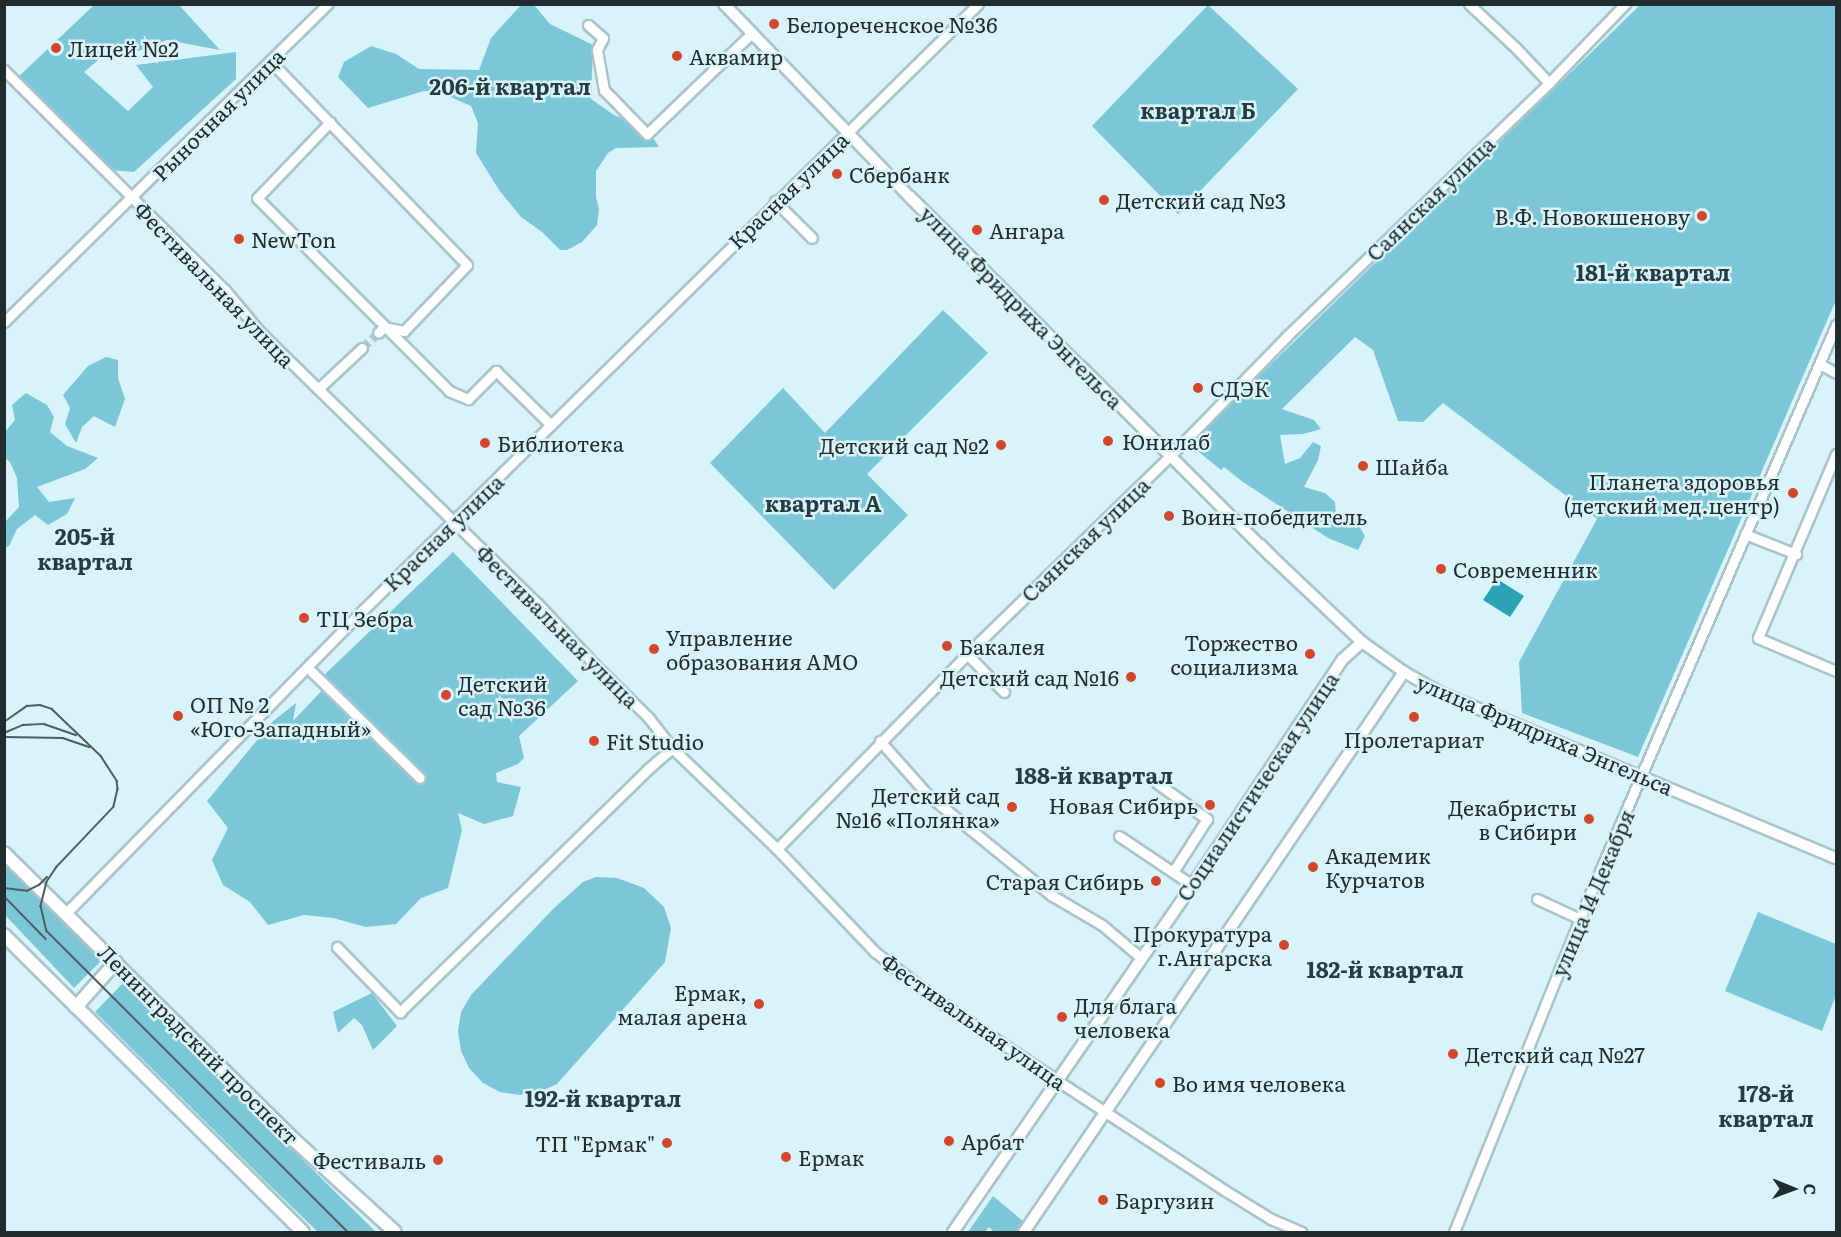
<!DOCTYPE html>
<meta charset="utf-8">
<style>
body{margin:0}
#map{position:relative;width:1841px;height:1237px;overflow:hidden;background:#d8f3f9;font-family:Literata,serif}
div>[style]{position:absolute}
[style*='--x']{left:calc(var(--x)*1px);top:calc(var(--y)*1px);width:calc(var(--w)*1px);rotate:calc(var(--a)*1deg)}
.green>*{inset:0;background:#7bc7d7}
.water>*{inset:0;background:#2ca2b7}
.minor-tunnel>*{height:9px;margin-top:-4.5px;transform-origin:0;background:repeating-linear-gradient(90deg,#b3cbd0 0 9px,transparent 0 13.5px)}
.roads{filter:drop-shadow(2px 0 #aac4ca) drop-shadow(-2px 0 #aac4ca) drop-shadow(0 2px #aac4ca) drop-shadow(0 -2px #aac4ca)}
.minor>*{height:9px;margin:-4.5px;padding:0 4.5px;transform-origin:4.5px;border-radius:4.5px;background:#fff}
.tertiary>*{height:10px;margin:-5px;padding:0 5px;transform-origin:5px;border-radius:5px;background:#fff}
.secondary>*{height:12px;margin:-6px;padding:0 6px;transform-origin:6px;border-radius:6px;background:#fff}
.tram>*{height:1.5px;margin:-0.75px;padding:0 0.75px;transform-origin:0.75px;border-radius:0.75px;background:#4e5d60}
.dots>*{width:16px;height:16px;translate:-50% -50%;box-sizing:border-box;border:3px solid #d8f3f9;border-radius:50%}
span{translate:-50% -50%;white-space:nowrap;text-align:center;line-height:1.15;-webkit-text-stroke:5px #d8f3f9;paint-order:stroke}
.poi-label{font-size:21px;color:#212c2e}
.left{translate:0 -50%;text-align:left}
.right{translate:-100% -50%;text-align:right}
.street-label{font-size:21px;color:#212c2e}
.neighbourhood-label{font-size:22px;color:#263c41;font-weight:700}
.frame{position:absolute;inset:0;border:6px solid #212c2e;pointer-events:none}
.north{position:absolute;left:1763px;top:1159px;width:60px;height:60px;-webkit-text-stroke:4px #d8f3f9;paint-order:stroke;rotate:91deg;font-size:16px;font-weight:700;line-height:24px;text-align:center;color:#212c2e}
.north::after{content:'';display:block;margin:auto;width:21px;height:27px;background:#212c2e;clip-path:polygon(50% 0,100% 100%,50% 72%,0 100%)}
</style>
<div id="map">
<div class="green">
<i style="clip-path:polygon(1641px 4px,1836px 5px,1836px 300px,1638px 757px,1522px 713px,1519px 662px,1597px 519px,1443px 403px,1423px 422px,1398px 421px,1373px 350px,1355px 337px,1282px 409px,1314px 420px,1321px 429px,1303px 434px,1280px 435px,1285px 464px,1300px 458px,1313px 442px,1321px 446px,1318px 460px,1304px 487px,1325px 493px,1335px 502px,1336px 517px,1359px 526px,1365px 536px,1358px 550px,1328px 538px,1243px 482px,1224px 467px,1221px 470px,1189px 444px)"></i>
<i style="clip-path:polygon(94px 5px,179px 5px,220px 50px,167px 40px,133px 53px,118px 43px,84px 72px,128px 111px,153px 87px,136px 65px,236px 52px,236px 79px,134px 172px,109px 170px,14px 81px)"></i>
<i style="clip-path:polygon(521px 5px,534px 5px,550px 24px,593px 45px,591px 99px,614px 115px,646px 127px,659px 147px,616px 148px,608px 153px,596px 171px,596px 197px,599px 209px,597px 225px,582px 242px,567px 250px,560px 250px,542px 232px,521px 217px,499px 190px,476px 153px,478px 123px,471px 106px,437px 91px,424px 91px,368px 108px,338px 77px,344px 62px,371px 46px,396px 54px,419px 69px,479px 70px,491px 38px)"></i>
<i style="clip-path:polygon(1208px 5px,1298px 89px,1178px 214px,1092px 126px)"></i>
<i style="clip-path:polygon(943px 310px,988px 353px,867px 474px,908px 515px,834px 590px,710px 463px,783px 388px,825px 433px)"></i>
<i style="clip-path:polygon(106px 357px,118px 360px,118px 378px,125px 399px,115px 427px,94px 416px,82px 427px,76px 443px,65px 424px,70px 408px,63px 395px,88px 366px)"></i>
<i style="clip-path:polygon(26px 393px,47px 405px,54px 417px,50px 432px,67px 446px,98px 458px,85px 469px,37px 487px,49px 502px,75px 498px,67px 514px,48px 525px,35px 515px,17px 529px,9px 546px,5px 548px,5px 522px,19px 507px,17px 478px,10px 462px,5px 458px,5px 432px,15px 420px,12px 405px)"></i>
<i style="clip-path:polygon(453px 552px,578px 681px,519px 736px,524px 758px,518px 764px,496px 773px,497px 782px,521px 787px,513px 816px,484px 824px,458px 813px,462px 830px,448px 888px,421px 898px,396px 924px,366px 927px,333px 918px,304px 915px,268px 925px,250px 902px,223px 885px,212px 860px,228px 828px,207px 801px,272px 722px,296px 703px,293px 721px,329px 683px,323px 676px)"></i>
<i style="clip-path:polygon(4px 865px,104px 958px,74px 988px,5px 915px)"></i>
<i style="clip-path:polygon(596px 877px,617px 878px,644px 888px,664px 907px,671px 928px,665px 962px,557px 1084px,539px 1092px,520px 1095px,500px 1092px,483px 1083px,469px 1068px,461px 1051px,458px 1031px,461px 1012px,471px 995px,554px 908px,583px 882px)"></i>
<i style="clip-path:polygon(1758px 912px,1836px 944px,1836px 995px,1822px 1031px,1725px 991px)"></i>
<i style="clip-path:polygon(123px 983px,376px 1232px,318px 1232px,265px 1181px,95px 1012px)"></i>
<i style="clip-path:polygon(372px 993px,397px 1026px,373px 1050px,362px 1025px,354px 1018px,338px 1033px,333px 1012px)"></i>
<i style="clip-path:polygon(993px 1196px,1023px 1221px,1018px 1232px,994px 1232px,989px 1227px,985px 1232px,968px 1232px)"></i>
</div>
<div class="water">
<i style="clip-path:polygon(1497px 579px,1524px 596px,1510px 617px,1483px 600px)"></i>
</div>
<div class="minor-tunnel">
<i style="--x:362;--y:348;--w:22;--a:-43"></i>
</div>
<div class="roads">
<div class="minor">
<i style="--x:1469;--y:4;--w:64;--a:43.1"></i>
<i style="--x:1516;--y:48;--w:48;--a:46.7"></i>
<i style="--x:588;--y:25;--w:20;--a:41"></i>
<i style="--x:603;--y:38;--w:13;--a:117"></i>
<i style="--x:597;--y:50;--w:41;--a:80.1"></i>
<i style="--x:604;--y:90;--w:62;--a:45.7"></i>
<i style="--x:647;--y:134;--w:146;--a:-43.9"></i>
<i style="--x:271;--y:62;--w:282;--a:46"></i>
<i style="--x:467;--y:265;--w:91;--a:133.7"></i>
<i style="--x:404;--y:331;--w:20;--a:-169"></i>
<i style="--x:384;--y:327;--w:8;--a:135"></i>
<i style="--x:4;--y:70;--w:312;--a:44.9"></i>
<i style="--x:225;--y:290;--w:55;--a:50.2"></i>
<i style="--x:260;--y:332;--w:389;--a:44.4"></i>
<i style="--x:538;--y:604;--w:83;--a:46.9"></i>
<i style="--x:595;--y:665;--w:74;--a:44.5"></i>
<i style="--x:648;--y:717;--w:39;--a:52"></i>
<i style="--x:672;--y:748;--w:146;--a:43.9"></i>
<i style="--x:777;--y:849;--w:142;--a:46.4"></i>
<i style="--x:875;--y:952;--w:86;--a:37.4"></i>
<i style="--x:943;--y:1004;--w:131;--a:33.8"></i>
<i style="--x:1052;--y:1077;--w:206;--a:33.3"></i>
<i style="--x:1224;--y:1190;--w:55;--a:31.7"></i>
<i style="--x:1271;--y:1219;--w:33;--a:23"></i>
<i style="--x:330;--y:122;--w:105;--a:133.8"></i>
<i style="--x:257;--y:198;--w:272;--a:45.1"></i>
<i style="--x:449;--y:391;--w:21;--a:23"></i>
<i style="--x:468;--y:399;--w:40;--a:-45"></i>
<i style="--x:496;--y:371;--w:77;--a:44.5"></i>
<i style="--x:775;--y:201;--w:52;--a:45"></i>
<i style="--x:4;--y:322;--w:454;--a:-44.5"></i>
<i style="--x:1820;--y:364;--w:18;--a:29"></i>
<i style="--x:318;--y:389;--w:60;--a:-43"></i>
<i style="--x:1836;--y:454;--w:200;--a:113"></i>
<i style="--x:1758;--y:638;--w:85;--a:22.9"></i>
<i style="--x:1745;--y:534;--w:55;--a:21.4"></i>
<i style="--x:967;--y:654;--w:53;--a:45.8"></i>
<i style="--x:307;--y:667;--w:158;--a:44.5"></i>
<i style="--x:880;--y:741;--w:72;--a:48.4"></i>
<i style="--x:928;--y:795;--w:159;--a:39.1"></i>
<i style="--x:1051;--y:895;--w:59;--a:30.5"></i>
<i style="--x:1102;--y:925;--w:50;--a:40.1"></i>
<i style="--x:1157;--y:783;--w:62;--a:35.8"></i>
<i style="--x:1207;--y:819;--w:63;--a:122.7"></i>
<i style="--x:1119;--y:836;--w:88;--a:33.9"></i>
<i style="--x:777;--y:849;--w:272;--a:-45.7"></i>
<i style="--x:967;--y:654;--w:286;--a:-44.3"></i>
<i style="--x:1172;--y:454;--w:163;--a:-45.7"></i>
<i style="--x:1286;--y:337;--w:366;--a:-44"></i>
<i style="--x:1549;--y:83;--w:110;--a:-46.1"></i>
<i style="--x:1537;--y:899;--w:47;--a:24.9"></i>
<i style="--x:67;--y:912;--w:424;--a:-45.6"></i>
<i style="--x:364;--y:609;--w:862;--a:-44.58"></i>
<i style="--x:337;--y:947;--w:91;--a:45.9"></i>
<i style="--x:400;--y:1012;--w:347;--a:-44.4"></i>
<i style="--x:648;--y:769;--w:32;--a:-41"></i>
<i style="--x:1454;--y:1232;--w:364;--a:-68.1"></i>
<i style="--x:1590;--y:894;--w:620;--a:-66.62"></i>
</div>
<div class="tertiary">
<i style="--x:724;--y:4;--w:268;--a:46.1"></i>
<i style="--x:910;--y:197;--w:509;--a:44.84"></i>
<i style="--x:1271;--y:556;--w:125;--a:43.4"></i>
<i style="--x:1362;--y:642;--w:52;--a:35.5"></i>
<i style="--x:1404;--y:672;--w:43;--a:29.6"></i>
<i style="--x:1441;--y:693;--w:428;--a:22.7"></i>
<i style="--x:953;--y:1232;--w:442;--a:-55.4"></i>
<i style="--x:1204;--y:868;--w:250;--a:-56.4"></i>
<i style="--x:1342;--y:660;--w:27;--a:-42"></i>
<i style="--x:1024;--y:1232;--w:677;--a:-55.84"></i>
</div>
<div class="secondary">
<i style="--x:4;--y:853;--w:405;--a:44.7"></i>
<i style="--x:292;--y:1138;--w:139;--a:42.4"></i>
<i style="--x:4;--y:935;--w:421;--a:44.8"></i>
<i style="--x:76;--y:1007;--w:60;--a:-48.4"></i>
</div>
</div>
<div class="tram">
<i style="--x:4;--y:722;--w:28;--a:-35"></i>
<i style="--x:27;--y:706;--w:13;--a:-4"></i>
<i style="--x:40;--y:705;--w:13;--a:18"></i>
<i style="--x:52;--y:709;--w:68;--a:43.8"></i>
<i style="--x:101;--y:756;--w:30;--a:57"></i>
<i style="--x:117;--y:781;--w:8;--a:83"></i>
<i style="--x:118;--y:789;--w:18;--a:103"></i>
<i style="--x:114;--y:807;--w:83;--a:133.5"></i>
<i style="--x:57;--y:867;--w:18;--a:124"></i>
<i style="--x:47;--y:882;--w:25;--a:104"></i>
<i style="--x:41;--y:906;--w:26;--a:77"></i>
<i style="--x:47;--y:931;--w:426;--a:45"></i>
<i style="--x:4;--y:733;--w:21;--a:-23"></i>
<i style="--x:23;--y:725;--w:21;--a:-3"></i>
<i style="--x:44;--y:724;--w:34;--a:19"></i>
<i style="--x:4;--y:737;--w:59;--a:1"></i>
<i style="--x:63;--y:738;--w:28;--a:19"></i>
<i style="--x:4;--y:888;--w:23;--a:7"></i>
<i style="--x:27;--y:891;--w:13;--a:-27"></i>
<i style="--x:39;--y:885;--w:11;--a:-45"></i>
<i style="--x:4;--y:896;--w:60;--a:45.7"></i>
</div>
<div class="dots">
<i style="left:774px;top:24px;background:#d2462c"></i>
<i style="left:56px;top:48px;background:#d2462c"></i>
<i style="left:677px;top:56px;background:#d2462c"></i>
<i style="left:837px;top:174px;background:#d2462c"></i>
<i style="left:1104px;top:200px;background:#d2462c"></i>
<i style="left:1702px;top:216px;background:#d2462c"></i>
<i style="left:977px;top:230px;background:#d2462c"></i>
<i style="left:239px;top:239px;background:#d2462c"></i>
<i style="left:1198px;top:388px;background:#d2462c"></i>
<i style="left:1108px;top:441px;background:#d2462c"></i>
<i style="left:485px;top:443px;background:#d2462c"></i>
<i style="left:1001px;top:445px;background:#d2462c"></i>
<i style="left:1363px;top:466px;background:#d2462c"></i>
<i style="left:1793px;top:493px;background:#d2462c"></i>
<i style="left:1169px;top:516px;background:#d2462c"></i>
<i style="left:1441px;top:569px;background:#d2462c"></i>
<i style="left:304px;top:618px;background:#d2462c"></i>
<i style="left:947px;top:646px;background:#d2462c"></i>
<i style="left:654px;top:649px;background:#d2462c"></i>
<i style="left:1310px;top:654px;background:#d2462c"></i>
<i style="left:1131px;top:677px;background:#d2462c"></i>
<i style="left:446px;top:695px;background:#d2462c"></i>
<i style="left:178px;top:716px;background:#d2462c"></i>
<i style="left:1414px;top:717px;background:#d2462c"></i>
<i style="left:594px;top:741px;background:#d2462c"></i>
<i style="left:1210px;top:805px;background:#d2462c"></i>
<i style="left:1012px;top:807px;background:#d2462c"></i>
<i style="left:1589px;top:819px;background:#d2462c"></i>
<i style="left:1313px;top:867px;background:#d2462c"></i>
<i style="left:1156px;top:881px;background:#d2462c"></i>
<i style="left:1284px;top:945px;background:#d2462c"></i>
<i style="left:759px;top:1004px;background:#d2462c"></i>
<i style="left:1062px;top:1017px;background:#d2462c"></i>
<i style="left:1453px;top:1054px;background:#d2462c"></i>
<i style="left:1160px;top:1083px;background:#d2462c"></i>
<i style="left:949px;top:1141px;background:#d2462c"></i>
<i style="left:667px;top:1143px;background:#d2462c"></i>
<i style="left:786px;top:1157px;background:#d2462c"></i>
<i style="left:438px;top:1160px;background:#d2462c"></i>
<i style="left:1103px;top:1200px;background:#d2462c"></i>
</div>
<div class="poi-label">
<span class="left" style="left:786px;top:24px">Белореченское №36</span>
<span class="left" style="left:68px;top:48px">Лицей №2</span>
<span class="left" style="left:689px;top:56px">Аквамир</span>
<span class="left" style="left:849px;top:174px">Сбербанк</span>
<span class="left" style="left:1116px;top:200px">Детский сад №3</span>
<span class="right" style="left:1690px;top:216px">В.Ф. Новокшенову</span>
<span class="left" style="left:989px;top:230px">Ангара</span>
<span class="left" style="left:251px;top:239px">NewTon</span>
<span class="left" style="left:1210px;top:388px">СДЭК</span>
<span class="left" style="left:1122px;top:441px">Юнилаб</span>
<span class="left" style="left:497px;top:443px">Библиотека</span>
<span class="right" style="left:989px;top:445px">Детский сад №2</span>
<span class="left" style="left:1375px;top:466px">Шайба</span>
<span class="right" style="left:1780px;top:493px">Планета здоровья<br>(детский мед.центр)</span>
<span class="left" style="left:1181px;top:516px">Воин-победитель</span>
<span class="left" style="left:1453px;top:569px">Современник</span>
<span class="left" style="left:316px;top:618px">ТЦ Зебра</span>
<span class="left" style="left:666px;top:649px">Управление<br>образования АМО</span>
<span class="right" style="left:1298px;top:654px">Торжество<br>социализма</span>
<span class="left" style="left:959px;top:646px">Бакалея</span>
<span class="right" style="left:1119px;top:677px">Детский сад №16</span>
<span class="left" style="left:458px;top:695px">Детский<br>сад №36</span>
<span class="left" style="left:190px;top:716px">ОП № 2<br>«Юго-Западный»</span>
<span style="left:1414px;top:739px">Пролетариат</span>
<span class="left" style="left:606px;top:741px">Fit Studio</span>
<span class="right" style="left:1000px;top:807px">Детский сад<br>№16 «Полянка»</span>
<span class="right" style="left:1198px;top:805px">Новая Сибирь</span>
<span class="right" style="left:1577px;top:819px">Декабристы<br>в Сибири</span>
<span class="left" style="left:1325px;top:867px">Академик<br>Курчатов</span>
<span class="right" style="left:1144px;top:881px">Старая Сибирь</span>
<span class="right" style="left:1272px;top:945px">Прокуратура<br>г.Ангарска</span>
<span class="right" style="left:747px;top:1004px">Ермак,<br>малая арена</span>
<span class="left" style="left:1074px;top:1017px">Для блага<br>человека</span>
<span class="left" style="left:1465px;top:1054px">Детский сад №27</span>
<span class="left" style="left:1172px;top:1083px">Во имя человека</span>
<span class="left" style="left:961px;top:1141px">Арбат</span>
<span class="right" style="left:655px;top:1143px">ТП "Ермак"</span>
<span class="left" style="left:798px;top:1157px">Ермак</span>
<span class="right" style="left:426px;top:1160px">Фестиваль</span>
<span class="left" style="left:1115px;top:1200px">Баргузин</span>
</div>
<div class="street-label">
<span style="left:218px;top:114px;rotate:-45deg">Рыночная улица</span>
<span style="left:788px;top:190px;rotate:-44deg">Красная улица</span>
<span style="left:1430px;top:198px;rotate:-44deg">Саянская улица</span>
<span style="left:215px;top:284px;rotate:46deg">Фестивальная улица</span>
<span style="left:1022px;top:307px;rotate:45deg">улица Фридриха Энгельса</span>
<span style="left:443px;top:532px;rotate:-44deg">Красная улица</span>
<span style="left:1085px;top:539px;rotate:-44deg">Саянская улица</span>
<span style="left:558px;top:626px;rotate:45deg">Фестивальная улица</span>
<span style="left:1545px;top:734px;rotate:23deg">улица Фридриха Энгельса</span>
<span style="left:1257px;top:786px;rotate:-56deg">Социалистическая улица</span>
<span style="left:1592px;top:893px;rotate:-67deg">улица 14 Декабря</span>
<span style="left:974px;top:1021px;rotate:35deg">Фестивальная улица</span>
<span style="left:199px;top:1044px;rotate:45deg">Ленинградский проспект</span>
</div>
<div class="neighbourhood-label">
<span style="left:510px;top:86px">206-й квартал</span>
<span style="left:1198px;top:110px">квартал Б</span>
<span style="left:1653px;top:272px">181-й квартал</span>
<span style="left:823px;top:503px">квартал А</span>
<span style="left:85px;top:548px">205-й<br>квартал</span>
<span style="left:1094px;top:775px">188-й квартал</span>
<span style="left:1385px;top:969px">182-й квартал</span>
<span style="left:1766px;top:1105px">178-й<br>квартал</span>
<span style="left:603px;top:1098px">192-й квартал</span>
</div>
<div class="frame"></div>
<div class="north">С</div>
</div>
